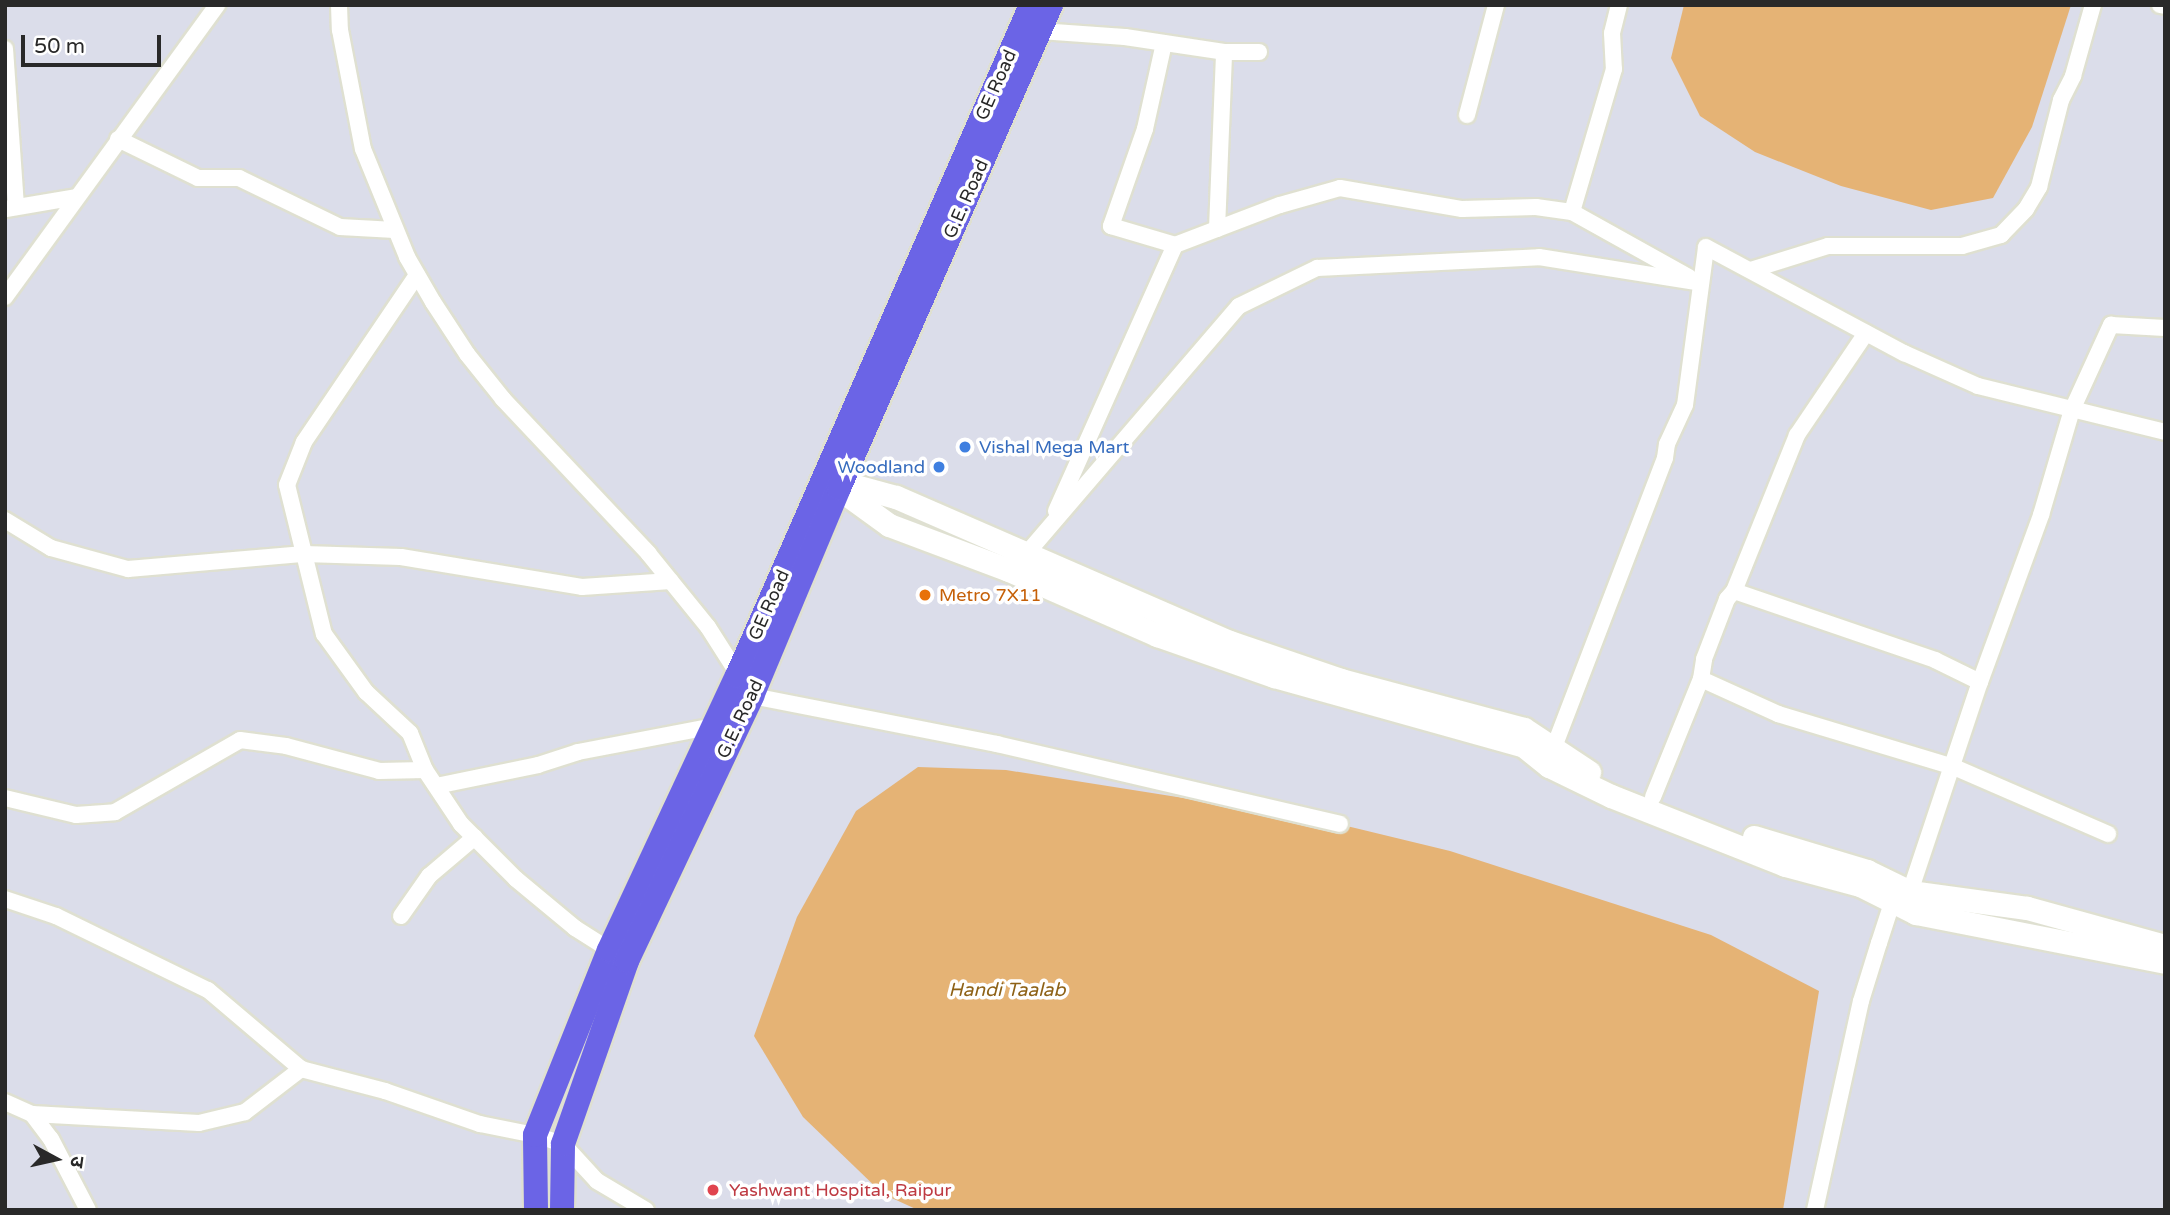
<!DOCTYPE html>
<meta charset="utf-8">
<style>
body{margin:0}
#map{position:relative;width:2170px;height:1215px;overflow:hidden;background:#dbddea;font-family:"Varela Round","Noto Sans Devanagari",sans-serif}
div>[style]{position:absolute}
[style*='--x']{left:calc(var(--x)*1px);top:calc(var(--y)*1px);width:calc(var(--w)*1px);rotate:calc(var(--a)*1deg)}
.water>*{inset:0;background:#e5b375}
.roads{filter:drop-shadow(2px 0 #dfe0d1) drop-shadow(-2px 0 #dfe0d1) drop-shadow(0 2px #dfe0d1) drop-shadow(0 -2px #dfe0d1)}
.street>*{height:16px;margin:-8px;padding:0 8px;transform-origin:8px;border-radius:8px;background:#fff}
.secondary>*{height:23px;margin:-11.5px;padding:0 11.5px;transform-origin:11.5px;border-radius:11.5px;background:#fff}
.primary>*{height:24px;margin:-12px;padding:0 12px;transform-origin:12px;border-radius:12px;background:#6b64e6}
.dots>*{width:19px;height:19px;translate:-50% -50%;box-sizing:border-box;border:4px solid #fff;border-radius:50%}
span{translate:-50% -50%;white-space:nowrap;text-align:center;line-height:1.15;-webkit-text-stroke:7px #fff;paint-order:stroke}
.street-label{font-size:18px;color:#292929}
.shop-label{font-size:18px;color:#366cbe}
.left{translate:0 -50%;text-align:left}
.right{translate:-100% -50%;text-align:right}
.food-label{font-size:18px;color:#c56008}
.health-label{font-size:18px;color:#be3a42}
.water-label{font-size:19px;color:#8e6217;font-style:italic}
.frame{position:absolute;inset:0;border:7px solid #292929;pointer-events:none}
.north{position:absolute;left:21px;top:1124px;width:70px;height:70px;-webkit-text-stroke:5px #fff;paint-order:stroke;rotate:98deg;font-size:19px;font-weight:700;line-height:28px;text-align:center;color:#292929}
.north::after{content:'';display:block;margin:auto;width:24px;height:32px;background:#292929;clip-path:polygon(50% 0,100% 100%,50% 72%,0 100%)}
.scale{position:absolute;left:21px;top:35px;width:140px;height:32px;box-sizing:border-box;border:4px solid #292929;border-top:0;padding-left:9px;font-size:21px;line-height:24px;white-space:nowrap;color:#292929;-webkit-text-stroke:5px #fff;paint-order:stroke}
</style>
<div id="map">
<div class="water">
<i style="clip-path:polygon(1684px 5px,2071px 5px,2032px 127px,1993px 198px,1931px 210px,1841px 186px,1755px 152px,1700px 116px,1671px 58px)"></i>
<i style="clip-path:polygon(918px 767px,1006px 770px,1322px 820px,1450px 851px,1711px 935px,1819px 991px,1783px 1210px,918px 1210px,883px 1194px,803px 1117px,754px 1036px,797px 917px,856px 811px)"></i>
</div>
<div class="roads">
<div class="street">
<i style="--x:339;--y:5;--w:25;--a:88"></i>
<i style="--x:340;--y:30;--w:121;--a:79.1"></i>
<i style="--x:363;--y:149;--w:117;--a:67.8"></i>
<i style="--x:407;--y:257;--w:52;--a:60"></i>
<i style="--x:433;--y:302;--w:62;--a:56.8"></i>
<i style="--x:467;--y:354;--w:58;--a:51.3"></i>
<i style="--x:503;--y:399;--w:212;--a:46.7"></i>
<i style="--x:648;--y:553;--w:95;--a:51"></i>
<i style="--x:708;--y:627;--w:82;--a:57.5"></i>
<i style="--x:752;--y:696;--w:250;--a:11.1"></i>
<i style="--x:997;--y:744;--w:352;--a:13.1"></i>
<i style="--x:1619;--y:5;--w:29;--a:104"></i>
<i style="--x:1612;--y:33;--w:36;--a:87"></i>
<i style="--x:1614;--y:69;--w:149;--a:106.4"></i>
<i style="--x:1572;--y:212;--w:134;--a:29.1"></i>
<i style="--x:2160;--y:5;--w:5;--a:11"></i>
<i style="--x:1040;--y:31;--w:85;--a:4"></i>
<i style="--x:1125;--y:37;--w:100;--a:8.6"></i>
<i style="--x:1224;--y:52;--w:35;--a:0"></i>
<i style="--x:1164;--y:43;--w:88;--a:102.5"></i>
<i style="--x:1145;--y:129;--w:103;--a:109.3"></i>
<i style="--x:1111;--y:226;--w:67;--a:16.5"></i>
<i style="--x:5;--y:49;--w:158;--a:86"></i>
<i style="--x:1467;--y:115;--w:114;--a:-75.2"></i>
<i style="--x:118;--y:139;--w:89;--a:26"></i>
<i style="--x:198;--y:178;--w:41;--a:0"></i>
<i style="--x:239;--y:178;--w:112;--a:25.9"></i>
<i style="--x:340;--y:227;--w:55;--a:3.1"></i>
<i style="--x:6;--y:209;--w:71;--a:-9.7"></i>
<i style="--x:1217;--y:229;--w:177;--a:-87.7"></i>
<i style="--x:1751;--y:270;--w:81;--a:-17.3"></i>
<i style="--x:1828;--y:246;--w:134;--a:0"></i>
<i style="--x:1962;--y:246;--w:41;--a:-15.8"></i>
<i style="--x:2001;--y:235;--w:36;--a:-46"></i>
<i style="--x:2026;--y:209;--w:26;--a:-59"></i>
<i style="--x:2039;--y:187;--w:90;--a:-75.8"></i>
<i style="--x:2061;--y:100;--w:27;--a:-63"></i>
<i style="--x:2073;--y:76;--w:74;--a:-74.3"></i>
<i style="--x:417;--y:275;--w:202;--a:124.1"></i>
<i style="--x:304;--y:442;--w:46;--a:111.6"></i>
<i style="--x:287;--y:485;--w:154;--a:76.1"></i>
<i style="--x:324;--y:634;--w:72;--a:54.1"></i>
<i style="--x:366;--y:692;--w:60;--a:43"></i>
<i style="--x:410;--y:733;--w:40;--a:68"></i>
<i style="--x:425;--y:770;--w:65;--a:56.3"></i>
<i style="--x:461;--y:824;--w:78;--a:45"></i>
<i style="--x:516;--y:879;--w:77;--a:39.7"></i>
<i style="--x:575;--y:928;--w:49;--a:32.4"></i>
<i style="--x:5;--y:297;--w:361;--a:-54"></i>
<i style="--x:1056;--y:511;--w:291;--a:-65.9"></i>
<i style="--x:1175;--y:245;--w:112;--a:-20.9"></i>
<i style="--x:1280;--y:205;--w:62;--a:-15.8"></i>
<i style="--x:1340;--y:188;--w:124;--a:9.8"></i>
<i style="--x:1462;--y:209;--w:74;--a:-1.5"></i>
<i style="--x:1536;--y:207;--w:36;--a:8"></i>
<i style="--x:5;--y:520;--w:54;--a:31.3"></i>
<i style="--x:51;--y:548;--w:80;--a:15.3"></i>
<i style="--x:128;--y:569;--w:177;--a:-4.9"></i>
<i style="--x:304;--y:554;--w:97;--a:1.8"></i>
<i style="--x:401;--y:557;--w:183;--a:9.4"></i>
<i style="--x:582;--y:587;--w:89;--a:-3.9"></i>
<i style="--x:1022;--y:559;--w:333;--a:-49.4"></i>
<i style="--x:1239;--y:306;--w:87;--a:-26"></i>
<i style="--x:1317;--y:268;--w:222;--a:-2.8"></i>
<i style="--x:1539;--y:257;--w:164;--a:9.1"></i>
<i style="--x:1734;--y:591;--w:213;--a:18.9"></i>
<i style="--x:1935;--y:660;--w:50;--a:26.1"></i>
<i style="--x:1701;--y:679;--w:85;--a:24.4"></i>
<i style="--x:1778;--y:714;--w:184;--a:16.8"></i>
<i style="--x:1954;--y:767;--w:168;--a:23.5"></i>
<i style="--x:1551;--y:755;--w:318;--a:-69"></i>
<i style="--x:1665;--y:458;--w:14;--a:-82"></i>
<i style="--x:1667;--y:444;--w:43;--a:-65.2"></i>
<i style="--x:1685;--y:405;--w:159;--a:-82.4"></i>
<i style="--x:1706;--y:247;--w:225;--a:28.2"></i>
<i style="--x:1904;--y:353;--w:81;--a:24"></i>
<i style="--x:1978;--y:386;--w:193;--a:13.8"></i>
<i style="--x:436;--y:786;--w:104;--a:-11.6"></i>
<i style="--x:538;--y:765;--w:42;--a:-18"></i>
<i style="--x:578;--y:752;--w:138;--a:-10.8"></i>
<i style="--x:1653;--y:797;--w:127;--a:-67.9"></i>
<i style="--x:1701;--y:679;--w:20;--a:-81"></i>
<i style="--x:1704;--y:659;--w:64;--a:-69"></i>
<i style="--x:1727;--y:599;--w:11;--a:-49"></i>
<i style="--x:1734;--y:591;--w:168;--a:-68"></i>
<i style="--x:1797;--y:435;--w:123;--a:-55.9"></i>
<i style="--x:5;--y:798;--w:73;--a:13.5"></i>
<i style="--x:76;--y:815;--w:39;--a:-4"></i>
<i style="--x:115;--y:812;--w:144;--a:-29.9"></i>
<i style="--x:240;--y:740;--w:46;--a:7.4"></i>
<i style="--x:286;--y:746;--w:96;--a:15"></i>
<i style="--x:379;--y:771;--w:46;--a:-1.2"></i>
<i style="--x:5;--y:899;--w:54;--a:18.4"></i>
<i style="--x:56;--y:916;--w:169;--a:26"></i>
<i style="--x:208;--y:990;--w:122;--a:40.3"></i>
<i style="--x:301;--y:1069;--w:87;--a:14.7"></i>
<i style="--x:385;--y:1091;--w:101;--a:19.2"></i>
<i style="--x:480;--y:1124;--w:56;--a:11.3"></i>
<i style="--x:535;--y:1135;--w:29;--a:18"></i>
<i style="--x:563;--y:1144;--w:50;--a:47.4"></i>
<i style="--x:597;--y:1181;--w:57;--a:30.6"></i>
<i style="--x:401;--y:916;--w:49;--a:-55"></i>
<i style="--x:429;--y:876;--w:60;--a:-40.3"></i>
<i style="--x:5;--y:1102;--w:30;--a:24"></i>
<i style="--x:32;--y:1114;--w:31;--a:53"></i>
<i style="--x:51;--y:1139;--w:80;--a:62.5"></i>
<i style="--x:32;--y:1114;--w:167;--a:3.1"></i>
<i style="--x:199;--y:1123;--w:47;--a:-13.4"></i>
<i style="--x:245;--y:1112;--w:71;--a:-37.5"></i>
<i style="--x:1815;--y:1210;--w:214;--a:-77.6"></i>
<i style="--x:1861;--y:1001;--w:61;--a:-72.8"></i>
<i style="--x:1879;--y:943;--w:42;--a:-72"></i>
<i style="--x:1892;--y:903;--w:21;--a:-31"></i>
<i style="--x:1910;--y:892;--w:221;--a:-71.6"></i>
<i style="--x:1980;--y:682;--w:178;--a:-69.9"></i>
<i style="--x:2041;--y:515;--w:109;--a:-73.6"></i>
<i style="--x:2072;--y:410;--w:94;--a:-65.4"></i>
<i style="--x:2111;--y:325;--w:54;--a:3.2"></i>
</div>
<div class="secondary">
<i style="--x:824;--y:478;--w:80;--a:35.9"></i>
<i style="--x:889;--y:525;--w:128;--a:20.6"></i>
<i style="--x:1009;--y:570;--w:162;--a:23.7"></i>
<i style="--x:1157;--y:635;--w:124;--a:19.3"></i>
<i style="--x:1274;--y:676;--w:260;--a:15.6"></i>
<i style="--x:1524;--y:746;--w:32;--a:39"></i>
<i style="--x:1549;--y:766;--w:69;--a:25.8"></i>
<i style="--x:1611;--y:796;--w:187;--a:21.6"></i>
<i style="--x:1785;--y:865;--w:78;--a:14.9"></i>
<i style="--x:1860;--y:885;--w:63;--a:26.6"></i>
<i style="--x:1916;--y:913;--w:254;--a:11.1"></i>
<i style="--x:841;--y:482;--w:57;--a:15.3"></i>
<i style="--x:896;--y:497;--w:364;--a:23.5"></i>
<i style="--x:1230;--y:642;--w:117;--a:18.9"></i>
<i style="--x:1341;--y:680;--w:189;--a:15"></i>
<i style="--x:1524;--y:729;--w:78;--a:33.5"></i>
<i style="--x:1754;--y:837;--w:118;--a:16.7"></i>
<i style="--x:1867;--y:871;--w:48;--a:26"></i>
<i style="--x:1910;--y:892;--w:118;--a:7.8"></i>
<i style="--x:2027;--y:908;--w:143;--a:15.4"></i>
</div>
<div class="primary">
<i style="--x:536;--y:1210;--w:75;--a:-90.8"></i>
<i style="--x:535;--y:1135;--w:199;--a:-68.2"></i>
<i style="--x:609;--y:950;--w:302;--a:-65"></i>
<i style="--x:737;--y:676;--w:733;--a:-66.34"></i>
<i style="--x:562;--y:1210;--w:66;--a:-89.1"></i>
<i style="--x:563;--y:1144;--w:194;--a:-70.7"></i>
<i style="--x:627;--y:961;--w:293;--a:-64.7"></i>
<i style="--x:752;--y:696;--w:225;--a:-67.3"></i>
<i style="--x:839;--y:488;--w:527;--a:-66.3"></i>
</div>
</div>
<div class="dots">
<i style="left:965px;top:447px;background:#3f7fe0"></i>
<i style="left:939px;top:467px;background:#3f7fe0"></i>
<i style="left:925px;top:595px;background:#e8710a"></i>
<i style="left:713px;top:1190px;background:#e0444e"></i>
</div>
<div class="street-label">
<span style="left:996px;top:85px;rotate:-66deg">GE Road</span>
<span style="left:966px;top:199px;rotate:-66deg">G.E. Road</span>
<span style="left:769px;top:605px;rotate:-66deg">GE Road</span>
<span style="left:740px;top:719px;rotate:-65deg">G.E. Road</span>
</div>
<div class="shop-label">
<span class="left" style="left:979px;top:447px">Vishal Mega Mart</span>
<span class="right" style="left:925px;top:467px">Woodland</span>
</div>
<div class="food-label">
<span class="left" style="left:939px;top:595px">Metro 7X11</span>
</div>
<div class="health-label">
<span class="left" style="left:729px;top:1190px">Yashwant Hospital, Raipur</span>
</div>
<div class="water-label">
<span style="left:1007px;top:991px">Handi Taalab</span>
</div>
<div class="frame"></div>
<div class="north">उ</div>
<div class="scale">50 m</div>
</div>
